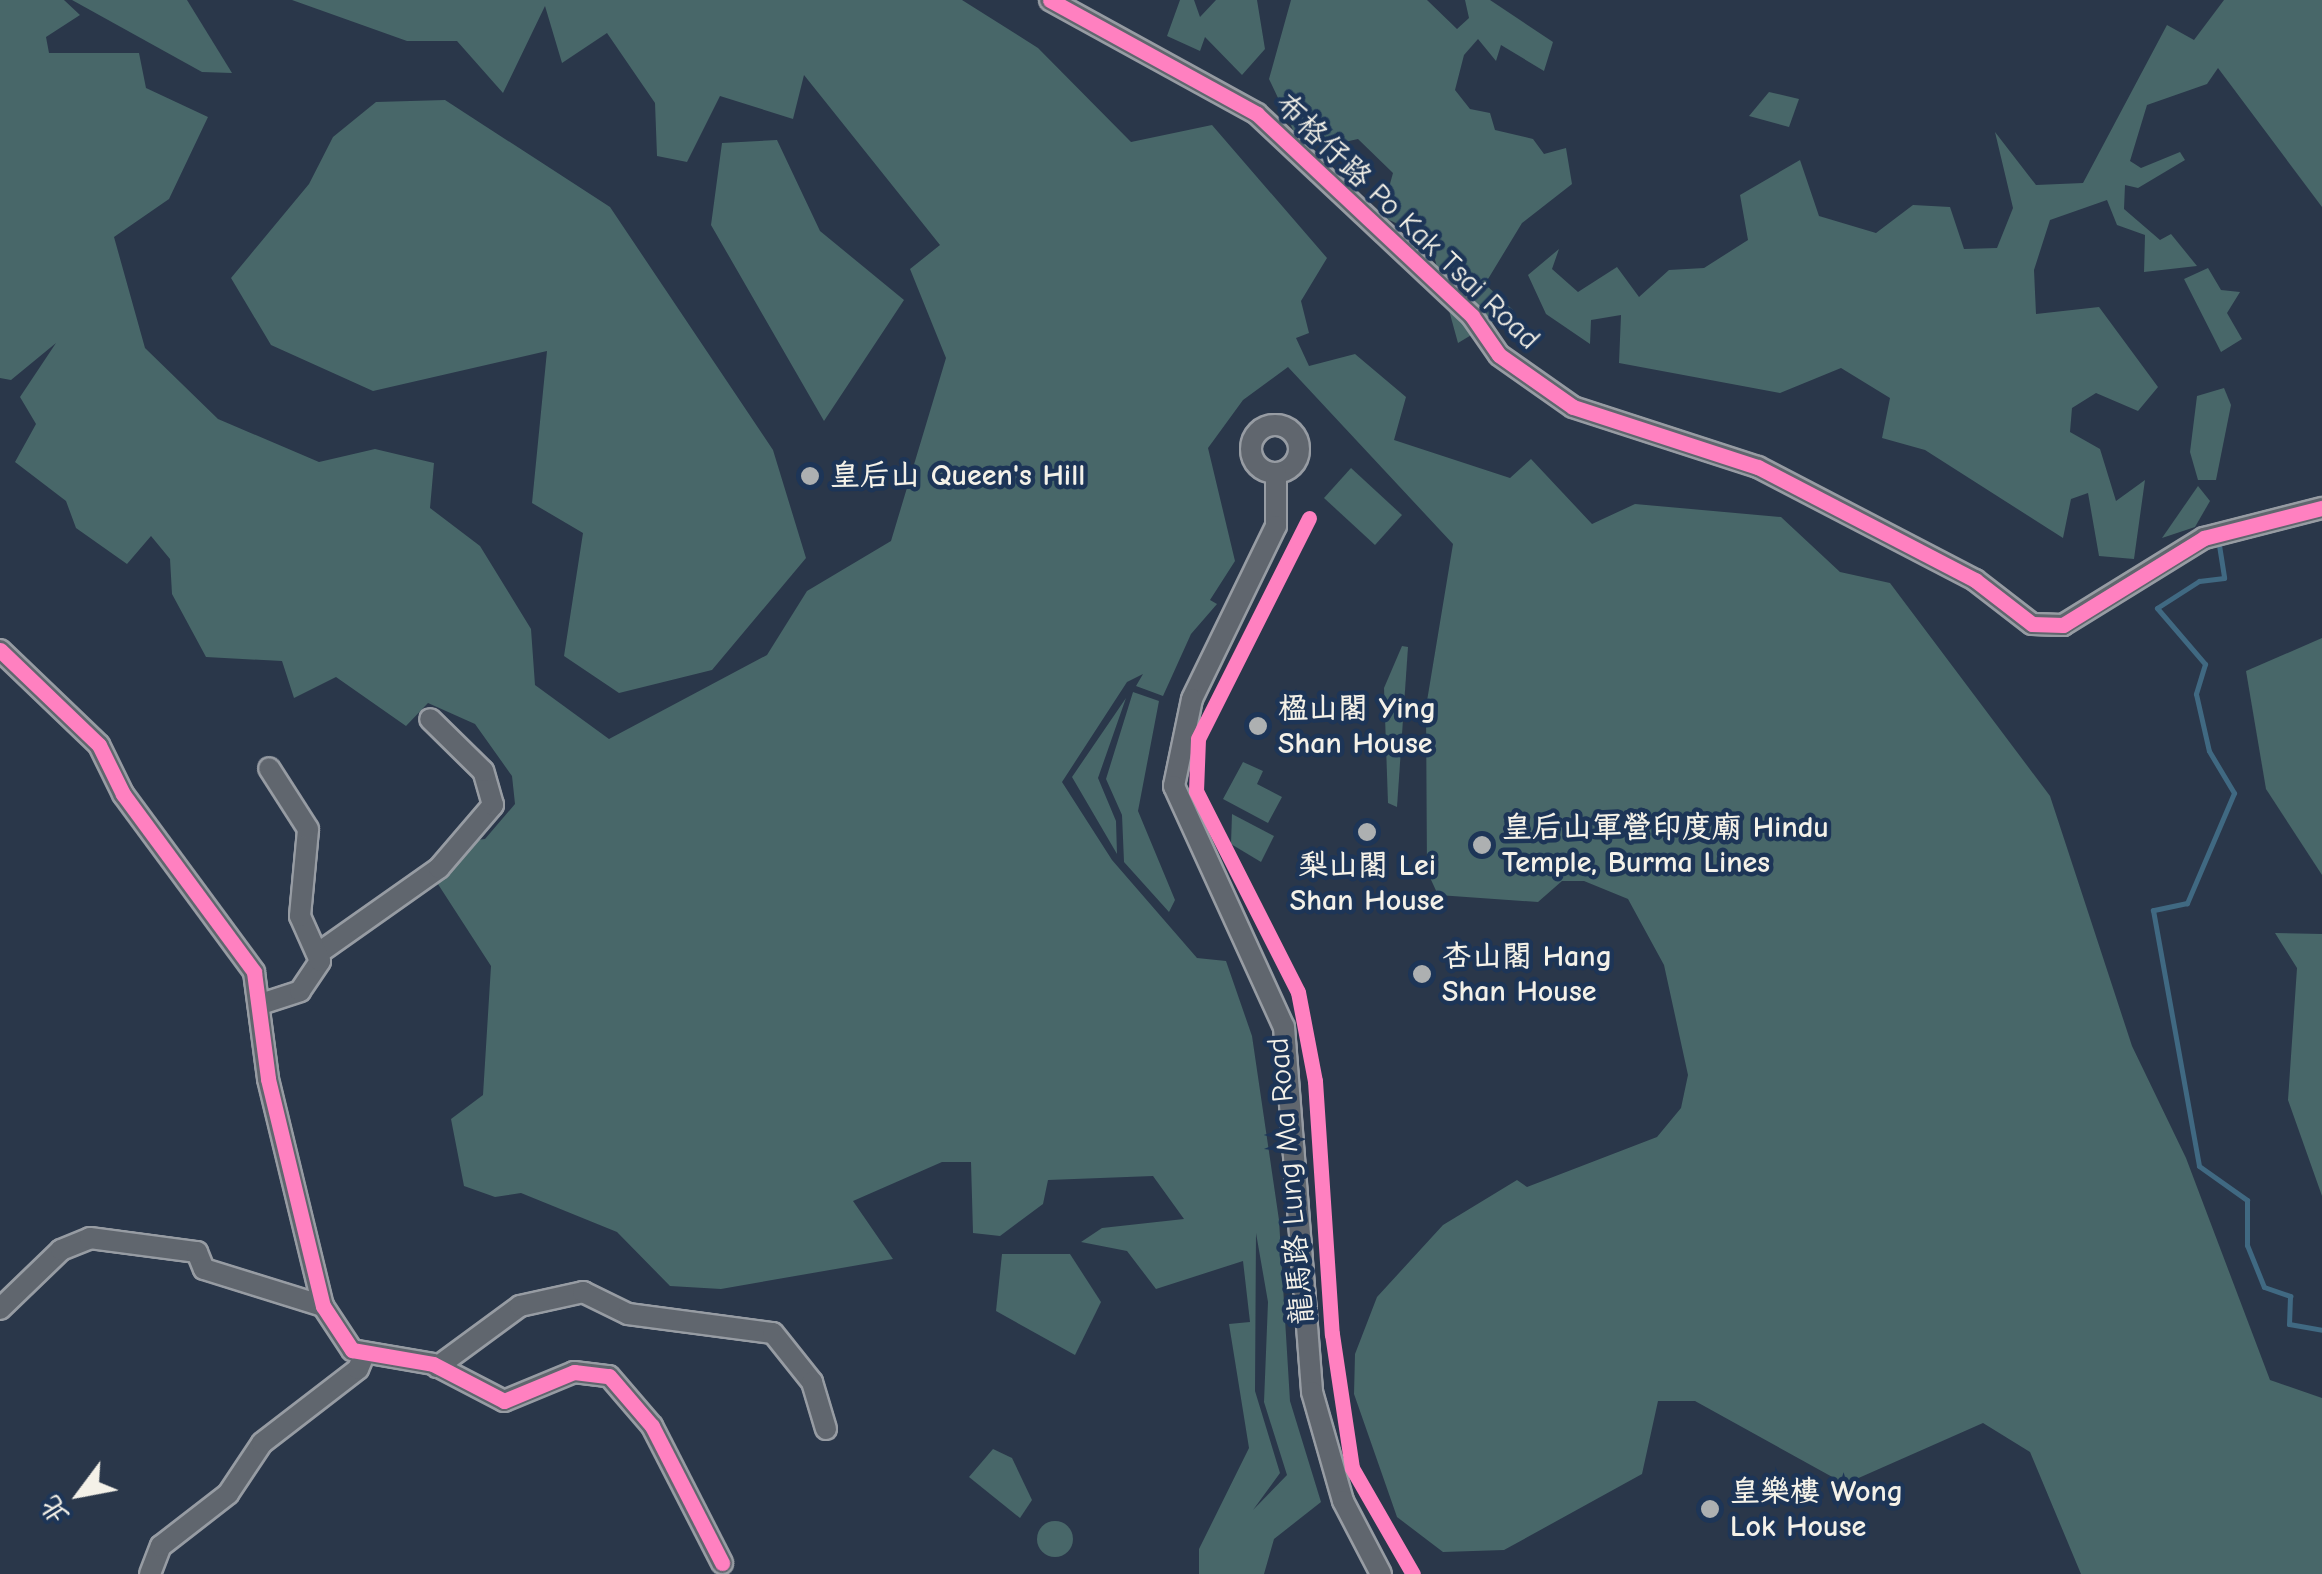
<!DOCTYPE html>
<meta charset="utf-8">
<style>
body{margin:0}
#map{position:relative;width:2322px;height:1574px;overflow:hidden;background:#2a374a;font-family:"Comic Neue","LXGW WenKai TC",sans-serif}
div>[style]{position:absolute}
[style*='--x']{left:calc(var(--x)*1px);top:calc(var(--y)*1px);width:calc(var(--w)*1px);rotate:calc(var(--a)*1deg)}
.green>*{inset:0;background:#486769}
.round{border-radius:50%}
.stream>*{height:5px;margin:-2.5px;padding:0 2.5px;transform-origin:2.5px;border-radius:2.5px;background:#406982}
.roads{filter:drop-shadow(2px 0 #979ca3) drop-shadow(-2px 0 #979ca3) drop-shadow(0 2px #979ca3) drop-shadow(0 -2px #979ca3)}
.minor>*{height:20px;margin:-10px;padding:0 10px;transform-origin:10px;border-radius:10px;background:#60666e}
.minor>.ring{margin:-10px;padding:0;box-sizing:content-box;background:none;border:20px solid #60666e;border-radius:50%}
.cycleway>*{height:15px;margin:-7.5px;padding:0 7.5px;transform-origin:7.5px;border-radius:7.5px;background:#ff80c0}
.dots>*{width:28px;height:28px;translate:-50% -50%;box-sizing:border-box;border:5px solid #1d3557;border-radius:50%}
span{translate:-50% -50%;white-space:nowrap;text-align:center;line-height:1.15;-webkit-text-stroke:9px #1d3557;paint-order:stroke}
.street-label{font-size:30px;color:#f4f1e8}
.poi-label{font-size:30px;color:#f4f1e8;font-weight:700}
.left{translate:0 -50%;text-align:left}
.north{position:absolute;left:30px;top:1444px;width:100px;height:100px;-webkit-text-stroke:8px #1d3557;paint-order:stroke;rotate:238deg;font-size:28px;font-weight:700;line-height:40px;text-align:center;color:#f4f1e8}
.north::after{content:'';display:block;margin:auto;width:35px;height:45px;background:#f4f1e8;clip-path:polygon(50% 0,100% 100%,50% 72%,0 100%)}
</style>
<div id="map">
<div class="green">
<i style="clip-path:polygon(evenodd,0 0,64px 0,80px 15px,46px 37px,49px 53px,139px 53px,146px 88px,208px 117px,169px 199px,114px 237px,145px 348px,218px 419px,319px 462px,375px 449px,434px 463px,430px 508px,480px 546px,531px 629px,535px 685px,609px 739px,767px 655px,807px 591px,891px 541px,946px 358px,910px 269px,940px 245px,804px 75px,793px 119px,720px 96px,687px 162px,657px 156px,655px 103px,607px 33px,562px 63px,545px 6px,503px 93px,457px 41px,407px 41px,292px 0,962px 0,1038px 48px,1131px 142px,1212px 125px,1327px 258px,1301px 301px,1309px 333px,1296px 338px,1309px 366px,1355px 354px,1406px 397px,1394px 440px,1510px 478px,1531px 459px,1592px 524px,1635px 504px,1781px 517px,1840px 572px,1890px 583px,2050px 796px,2132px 1046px,2186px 1158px,2270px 1380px,2322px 1398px,2322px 1574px,2081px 1574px,2030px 1452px,1983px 1423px,1845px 1484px,1695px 1401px,1658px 1401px,1642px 1474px,1504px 1550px,1443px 1552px,1397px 1517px,1354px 1394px,1355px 1354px,1377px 1297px,1443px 1225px,1517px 1180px,1527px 1187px,1657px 1137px,1681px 1108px,1688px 1075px,1664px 965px,1628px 899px,1584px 881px,1562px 881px,1538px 902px,1438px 895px,1427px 871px,1426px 707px,1453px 544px,1288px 367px,1243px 400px,1208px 448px,1235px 561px,1210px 600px,1217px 604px,1191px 634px,1163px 696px,1136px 686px,1143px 674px,1127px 682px,1062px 782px,1112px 860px,1197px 958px,1226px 961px,1252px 1036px,1279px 1220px,1290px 1401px,1321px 1502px,1274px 1539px,1264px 1574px,1199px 1574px,1199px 1549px,1249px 1448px,1229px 1324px,1250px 1322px,1243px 1261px,1156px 1289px,1127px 1251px,1081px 1242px,1102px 1228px,1184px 1219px,1153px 1176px,1048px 1180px,1043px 1204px,1000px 1236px,973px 1233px,971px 1162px,942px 1162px,853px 1201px,893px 1259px,721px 1289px,670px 1286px,617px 1232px,521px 1193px,495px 1197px,464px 1186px,451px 1119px,483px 1095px,491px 966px,434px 878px,459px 842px,485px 839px,515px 804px,512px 776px,475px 724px,428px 703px,406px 726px,336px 677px,294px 698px,282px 661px,206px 657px,172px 594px,170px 559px,151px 536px,127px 564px,76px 528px,66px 501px,15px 462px,36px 424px,20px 397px,56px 343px,11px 380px,0 378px,0 0,1256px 1233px,1268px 1302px,1264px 1402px,1287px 1475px,1253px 1510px,1280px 1473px,1255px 1391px,1256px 1233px)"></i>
<i style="clip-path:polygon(72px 0,187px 0,232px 73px,202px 72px)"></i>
<i style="clip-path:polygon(1180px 0,1194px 0,1200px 17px,1216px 0,1257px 0,1265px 49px,1242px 75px,1205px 37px,1200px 51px,1167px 36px)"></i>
<i style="clip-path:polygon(1291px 0,1427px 0,1457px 29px,1469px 18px,1465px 0,1490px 0,1553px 42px,1544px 71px,1501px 45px,1496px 61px,1478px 39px,1464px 55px,1455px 90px,1470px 109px,1490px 113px,1495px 130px,1533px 139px,1544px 154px,1566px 148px,1572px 184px,1522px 223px,1485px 284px,1513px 310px,1458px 343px,1429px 238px,1415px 216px,1404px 227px,1381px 216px,1393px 173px,1358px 139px,1322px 147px,1313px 130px,1296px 136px,1269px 79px)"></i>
<i style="clip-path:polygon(2224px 0,2322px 0,2322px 207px,2218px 68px,2207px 84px,2147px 105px,2130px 161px,2141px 168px,2180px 152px,2185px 160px,2138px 188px,2125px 185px,2124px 209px,2160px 240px,2171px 234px,2197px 266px,2144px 272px,2145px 235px,2117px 225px,2107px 200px,2050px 220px,2034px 270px,2036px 314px,2099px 307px,2158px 387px,2138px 411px,2096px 393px,2072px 408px,2070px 432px,2100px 449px,2116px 501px,2145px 480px,2134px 559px,2099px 556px,2088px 493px,2071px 499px,2063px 538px,1925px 450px,1882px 438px,1890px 398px,1841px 368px,1780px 393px,1619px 363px,1621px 315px,1591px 320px,1590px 344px,1546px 314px,1528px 275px,1559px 249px,1552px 269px,1578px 292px,1617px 267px,1639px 297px,1669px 270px,1704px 268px,1748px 240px,1740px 195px,1800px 160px,1819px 216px,1876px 233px,1913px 205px,1950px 207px,1964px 249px,1997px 248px,2013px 208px,1995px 132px,2036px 185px,2083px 183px,2167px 25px,2194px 40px)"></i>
<i style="clip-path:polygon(1769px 92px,1799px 99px,1789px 127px,1749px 116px)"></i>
<i style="clip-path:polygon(445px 100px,610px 207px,773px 450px,806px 558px,712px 670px,619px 693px,564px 656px,583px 533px,532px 503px,547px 351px,373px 391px,271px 345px,231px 278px,309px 184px,333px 137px,376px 102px)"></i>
<i style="clip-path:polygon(777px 140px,820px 231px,904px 300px,824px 421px,711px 225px,722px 143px)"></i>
<i style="clip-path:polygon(2208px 268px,2221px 290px,2240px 292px,2227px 313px,2242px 339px,2221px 352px,2184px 279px)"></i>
<i style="clip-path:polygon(2224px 388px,2231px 405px,2216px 480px,2198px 480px,2190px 452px,2197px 396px)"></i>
<i style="clip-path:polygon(1351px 468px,1402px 515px,1375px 545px,1324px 498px)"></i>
<i style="clip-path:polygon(2198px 486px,2210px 501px,2195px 527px,2162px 538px)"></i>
<i style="clip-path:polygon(2322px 638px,2322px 875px,2266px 789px,2246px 671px)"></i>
<i style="clip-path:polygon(1402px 646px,1408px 647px,1397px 807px,1388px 803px,1384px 688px)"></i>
<i style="clip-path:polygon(1133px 692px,1159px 701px,1138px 811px,1175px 900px,1169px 912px,1124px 862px,1122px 815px,1106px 779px)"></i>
<i style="clip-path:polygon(1126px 698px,1098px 778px,1116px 821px,1117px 854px,1072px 777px)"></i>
<i style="clip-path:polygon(1243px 762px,1263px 771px,1257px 784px,1282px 797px,1268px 823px,1223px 799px)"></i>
<i style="clip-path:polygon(1232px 814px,1274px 836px,1261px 862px,1231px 844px)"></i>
<i style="clip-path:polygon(2275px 933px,2322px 934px,2322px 1196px,2288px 1100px,2297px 968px)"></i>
<i style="clip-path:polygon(1002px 1254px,1070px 1254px,1101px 1302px,1075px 1355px,996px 1311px)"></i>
<i style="clip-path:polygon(993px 1449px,1012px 1458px,1032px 1500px,1020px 1518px,969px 1477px)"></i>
<i class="round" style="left:1037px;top:1521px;width:36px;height:36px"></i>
</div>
<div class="stream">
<i style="--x:2219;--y:545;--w:33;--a:81"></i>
<i style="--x:2224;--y:578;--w:25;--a:173"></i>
<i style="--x:2199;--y:581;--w:50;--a:147.3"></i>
<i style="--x:2157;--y:608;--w:74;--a:49.4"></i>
<i style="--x:2205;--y:664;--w:31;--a:107"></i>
<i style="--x:2196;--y:694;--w:58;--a:77.2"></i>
<i style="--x:2209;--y:751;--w:49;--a:59.2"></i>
<i style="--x:2234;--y:793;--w:120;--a:113.1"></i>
<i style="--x:2187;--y:903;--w:35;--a:168"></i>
<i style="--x:2153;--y:910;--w:260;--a:79.8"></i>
<i style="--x:2199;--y:1166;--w:59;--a:35.3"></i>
<i style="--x:2247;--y:1200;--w:45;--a:90"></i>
<i style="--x:2247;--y:1245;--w:45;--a:68"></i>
<i style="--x:2264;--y:1287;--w:28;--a:19"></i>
<i style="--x:2290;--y:1296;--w:28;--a:92"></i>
<i style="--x:2289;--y:1324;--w:34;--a:10"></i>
</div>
<div class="roads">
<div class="minor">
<i style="--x:1050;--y:0;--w:236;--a:28.8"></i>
<i style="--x:1257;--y:114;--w:295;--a:43.2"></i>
<i style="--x:1472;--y:316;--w:47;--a:55.3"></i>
<i style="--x:1499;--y:355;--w:90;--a:35.1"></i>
<i style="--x:1573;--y:407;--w:194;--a:18"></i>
<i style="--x:1758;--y:467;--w:245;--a:27.5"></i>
<i style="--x:1975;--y:580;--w:72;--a:37.7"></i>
<i style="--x:2032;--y:624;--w:31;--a:2"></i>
<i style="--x:2063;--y:625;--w:166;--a:-31.7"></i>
<i style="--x:2204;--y:538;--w:122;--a:-14.3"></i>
<i class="ring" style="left:1251px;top:425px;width:28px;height:28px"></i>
<i style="--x:1276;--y:473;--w:53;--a:90"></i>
<i style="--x:1276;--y:526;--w:192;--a:115.9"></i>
<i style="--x:1192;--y:699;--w:89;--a:101.7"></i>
<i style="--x:1174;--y:786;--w:265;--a:65.5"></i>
<i style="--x:1284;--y:1027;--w:366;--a:85.6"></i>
<i style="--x:1312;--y:1392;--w:113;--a:74.1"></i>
<i style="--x:1343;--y:1501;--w:82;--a:62.5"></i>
<i style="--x:0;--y:650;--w:137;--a:43.8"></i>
<i style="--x:99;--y:745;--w:55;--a:63.9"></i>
<i style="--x:123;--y:794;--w:221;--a:53.6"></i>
<i style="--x:254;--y:972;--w:108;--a:82.5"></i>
<i style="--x:268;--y:1079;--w:234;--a:76.4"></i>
<i style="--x:323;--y:1306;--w:53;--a:56.6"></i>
<i style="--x:352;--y:1350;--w:82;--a:9.8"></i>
<i style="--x:433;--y:1364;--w:80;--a:27.5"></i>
<i style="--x:504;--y:1401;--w:76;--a:-22.5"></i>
<i style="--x:574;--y:1372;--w:35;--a:7"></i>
<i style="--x:609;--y:1376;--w:66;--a:49.3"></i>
<i style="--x:652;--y:1426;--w:154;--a:62.9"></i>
<i style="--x:320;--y:952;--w:146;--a:-35.2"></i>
<i style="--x:439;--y:868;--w:83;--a:-49.4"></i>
<i style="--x:493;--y:805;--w:35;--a:-106"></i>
<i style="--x:483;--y:771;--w:74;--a:-135.5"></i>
<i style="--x:264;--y:1003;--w:38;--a:-18"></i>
<i style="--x:300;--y:991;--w:36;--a:-56"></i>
<i style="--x:320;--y:961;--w:49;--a:-114"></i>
<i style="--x:300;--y:916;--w:87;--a:-84.7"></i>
<i style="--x:308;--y:829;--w:72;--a:-122.6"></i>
<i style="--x:0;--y:1309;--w:85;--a:-44"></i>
<i style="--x:61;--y:1250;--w:31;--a:-22"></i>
<i style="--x:90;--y:1238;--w:108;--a:7.5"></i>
<i style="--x:197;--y:1252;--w:18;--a:68"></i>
<i style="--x:204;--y:1269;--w:125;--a:17.3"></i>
<i style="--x:437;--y:1367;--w:103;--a:-36.3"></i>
<i style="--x:520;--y:1306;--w:65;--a:-12.5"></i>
<i style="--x:583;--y:1292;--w:50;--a:26.1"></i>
<i style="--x:628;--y:1314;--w:146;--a:7.5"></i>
<i style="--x:773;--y:1333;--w:63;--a:51.5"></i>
<i style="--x:812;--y:1382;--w:49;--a:73.4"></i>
<i style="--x:150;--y:1574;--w:30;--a:-69"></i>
<i style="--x:161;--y:1546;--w:85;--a:-37.8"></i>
<i style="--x:228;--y:1494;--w:61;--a:-56.3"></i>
<i style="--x:262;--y:1443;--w:121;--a:-37.6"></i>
<i style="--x:358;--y:1369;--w:15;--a:-67"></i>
</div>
</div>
<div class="cycleway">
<i style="--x:1050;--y:0;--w:236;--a:28.8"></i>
<i style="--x:1257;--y:114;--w:295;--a:43.2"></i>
<i style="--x:1472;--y:316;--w:47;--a:55.3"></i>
<i style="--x:1499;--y:355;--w:90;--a:35.1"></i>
<i style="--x:1573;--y:407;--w:194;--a:18"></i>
<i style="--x:1758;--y:467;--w:245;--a:27.5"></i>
<i style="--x:1975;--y:580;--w:72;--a:37.7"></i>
<i style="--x:2032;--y:624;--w:31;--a:2"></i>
<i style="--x:2063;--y:625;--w:166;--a:-31.7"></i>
<i style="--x:2204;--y:538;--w:122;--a:-14.3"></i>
<i style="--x:1309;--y:518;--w:247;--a:116.7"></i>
<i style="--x:1198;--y:739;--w:52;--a:92.2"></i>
<i style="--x:1196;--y:791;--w:225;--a:63.1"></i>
<i style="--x:1298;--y:992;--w:91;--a:79.2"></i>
<i style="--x:1315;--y:1081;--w:254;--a:86.2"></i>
<i style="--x:1332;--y:1334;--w:135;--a:81.5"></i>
<i style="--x:1352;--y:1468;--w:122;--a:60.1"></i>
<i style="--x:0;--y:650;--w:137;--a:43.8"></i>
<i style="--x:99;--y:745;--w:55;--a:63.9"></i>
<i style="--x:123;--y:794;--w:221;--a:53.6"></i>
<i style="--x:254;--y:972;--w:108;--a:82.5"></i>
<i style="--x:268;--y:1079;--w:234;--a:76.4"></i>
<i style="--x:323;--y:1306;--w:53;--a:56.6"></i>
<i style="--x:352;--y:1350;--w:82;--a:9.8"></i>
<i style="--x:433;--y:1364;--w:80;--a:27.5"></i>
<i style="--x:504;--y:1401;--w:76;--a:-22.5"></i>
<i style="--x:574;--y:1372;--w:35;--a:7"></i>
<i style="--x:609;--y:1376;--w:66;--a:49.3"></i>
<i style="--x:652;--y:1426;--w:154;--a:62.9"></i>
</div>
<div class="dots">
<i style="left:810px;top:476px;background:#adb0b1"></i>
<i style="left:1258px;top:726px;background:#adb0b1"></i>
<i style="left:1367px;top:832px;background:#adb0b1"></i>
<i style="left:1482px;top:845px;background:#adb0b1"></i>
<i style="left:1422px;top:974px;background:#adb0b1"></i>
<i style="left:1710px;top:1509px;background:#adb0b1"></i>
</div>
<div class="street-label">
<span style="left:1407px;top:222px;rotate:44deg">布格仔路 Po Kak Tsai Road</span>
<span style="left:1291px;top:1181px;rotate:-95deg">龍馬路 Lung Ma Road</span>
</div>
<div class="poi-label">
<span class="left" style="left:830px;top:476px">皇后山 Queen's Hill</span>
<span class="left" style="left:1278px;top:726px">楹山閣 Ying<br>Shan House</span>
<span class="left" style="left:1502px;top:845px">皇后山軍營印度廟 Hindu<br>Temple, Burma Lines</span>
<span style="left:1367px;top:883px">梨山閣 Lei<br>Shan House</span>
<span class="left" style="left:1442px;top:974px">杏山閣 Hang<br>Shan House</span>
<span class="left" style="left:1730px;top:1509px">皇樂樓 Wong<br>Lok House</span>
</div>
<div class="north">北</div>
</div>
